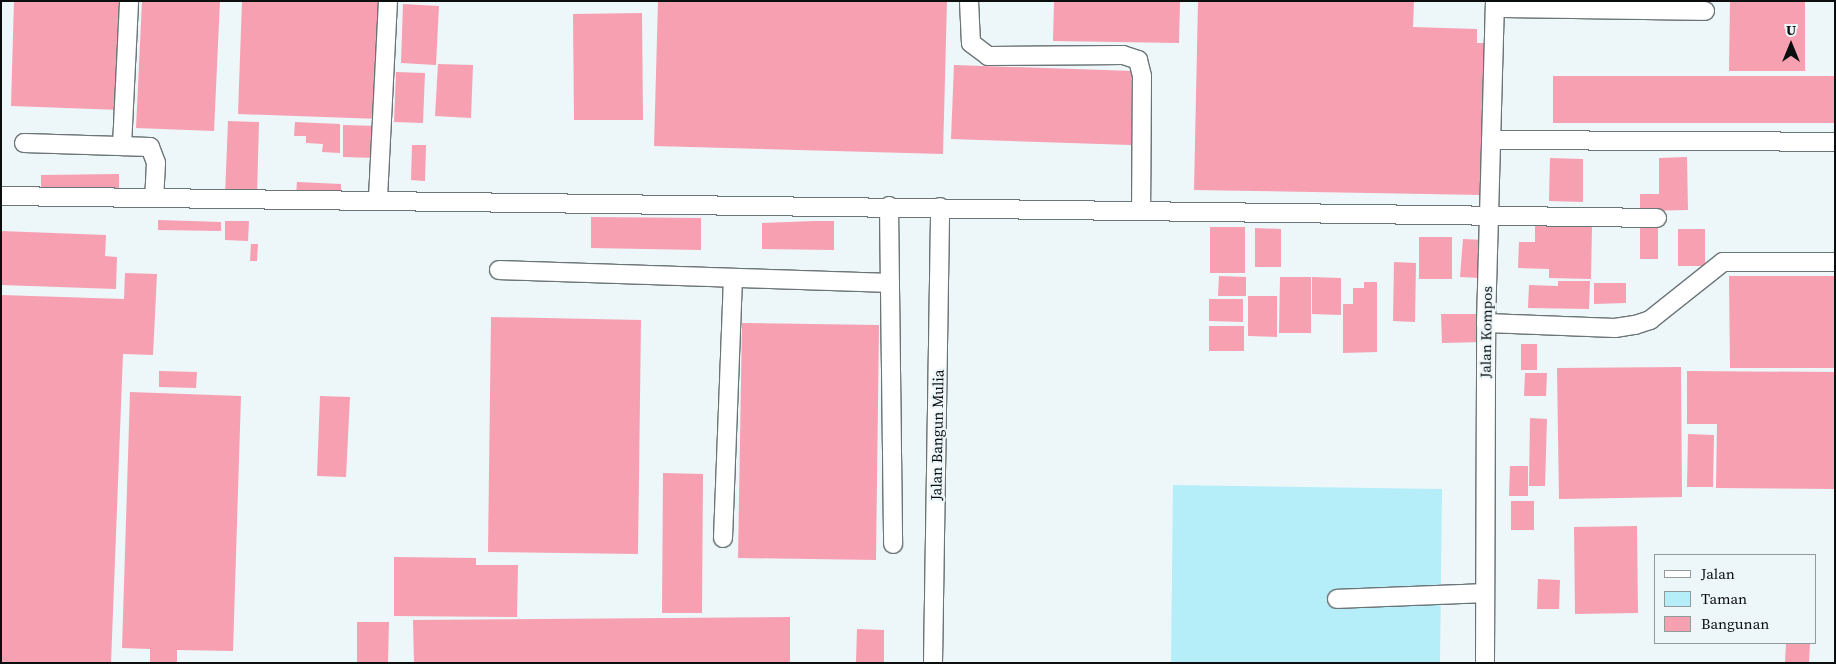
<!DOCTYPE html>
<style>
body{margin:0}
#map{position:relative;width:1836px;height:664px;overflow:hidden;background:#edf7f9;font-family:"Source Serif 4",serif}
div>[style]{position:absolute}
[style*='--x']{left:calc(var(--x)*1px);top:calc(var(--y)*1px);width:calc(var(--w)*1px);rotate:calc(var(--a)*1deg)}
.green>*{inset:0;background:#b5eef9}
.building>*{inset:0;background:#f6a0b2}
.roads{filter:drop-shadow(1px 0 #6b7476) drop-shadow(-1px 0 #6b7476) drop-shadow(0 1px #6b7476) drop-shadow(0 -1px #6b7476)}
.minor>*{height:18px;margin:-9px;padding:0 9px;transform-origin:9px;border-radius:9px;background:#fff}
span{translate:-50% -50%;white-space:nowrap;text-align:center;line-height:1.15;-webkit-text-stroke:4.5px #edf7f9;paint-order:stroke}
.street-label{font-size:15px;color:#0b0e0f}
.frame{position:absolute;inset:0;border:2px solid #0b0e0f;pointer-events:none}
.legend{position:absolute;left:1654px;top:554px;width:162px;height:90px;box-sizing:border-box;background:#edf7f9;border:1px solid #939a9b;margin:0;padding:6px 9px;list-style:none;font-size:15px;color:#0b0e0f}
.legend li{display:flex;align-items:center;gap:10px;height:25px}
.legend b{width:25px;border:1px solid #939a9b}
.north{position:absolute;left:1766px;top:20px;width:50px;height:50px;-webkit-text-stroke:4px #edf7f9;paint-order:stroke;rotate:0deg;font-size:14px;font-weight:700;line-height:20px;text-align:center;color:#0b0e0f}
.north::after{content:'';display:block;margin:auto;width:18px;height:22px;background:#0b0e0f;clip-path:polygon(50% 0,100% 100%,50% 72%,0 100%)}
</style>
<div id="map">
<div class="green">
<i style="clip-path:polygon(1173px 485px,1442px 489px,1440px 663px,1171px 663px)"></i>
</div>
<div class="building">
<i style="clip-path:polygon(14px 1px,125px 1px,121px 110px,11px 106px)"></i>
<i style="clip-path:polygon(142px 1px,220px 1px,214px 131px,136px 128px)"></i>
<i style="clip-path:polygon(242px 1px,384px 1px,380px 119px,238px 114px)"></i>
<i style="clip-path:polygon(658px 1px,947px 1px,943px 154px,654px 146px)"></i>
<i style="clip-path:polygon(1054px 1px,1180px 1px,1179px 43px,1053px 41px)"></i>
<i style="clip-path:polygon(1198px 1px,1414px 1px,1413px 27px,1477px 29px,1477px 43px,1484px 43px,1482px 195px,1194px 190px)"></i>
<i style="clip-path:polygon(1730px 1px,1805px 2px,1805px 71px,1729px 71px)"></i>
<i style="clip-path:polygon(403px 4px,439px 6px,436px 65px,401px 63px)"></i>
<i style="clip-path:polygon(642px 13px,643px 120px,574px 120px,573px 14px)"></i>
<i style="clip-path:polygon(438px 64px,473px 65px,471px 118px,435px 116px)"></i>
<i style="clip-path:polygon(954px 65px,1133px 71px,1131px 145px,951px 139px)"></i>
<i style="clip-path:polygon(396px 72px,425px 73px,423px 123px,394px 122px)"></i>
<i style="clip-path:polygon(1553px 76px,1835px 76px,1835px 123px,1553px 123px)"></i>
<i style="clip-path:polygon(228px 121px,259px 122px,257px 196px,225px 195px)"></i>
<i style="clip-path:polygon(295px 122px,340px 124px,340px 153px,322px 152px,323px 144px,306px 143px,306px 136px,294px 136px)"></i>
<i style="clip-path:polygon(343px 125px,377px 126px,376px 158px,343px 157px)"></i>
<i style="clip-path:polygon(412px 145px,426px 145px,425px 181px,411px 180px)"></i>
<i style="clip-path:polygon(1687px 157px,1688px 210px,1640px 211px,1640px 194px,1659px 194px,1659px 158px)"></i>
<i style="clip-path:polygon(1550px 158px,1583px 159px,1583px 202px,1549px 201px)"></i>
<i style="clip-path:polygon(119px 174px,119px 193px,41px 193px,41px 175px)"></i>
<i style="clip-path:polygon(297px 182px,341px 184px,341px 196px,296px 194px)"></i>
<i style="clip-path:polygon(591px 217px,701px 218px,701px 250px,591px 248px)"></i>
<i style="clip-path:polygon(158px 220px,221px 222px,221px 231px,158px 230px)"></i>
<i style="clip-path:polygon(225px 221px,249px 221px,248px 241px,225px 240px)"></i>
<i style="clip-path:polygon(815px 221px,834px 221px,834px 250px,762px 249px,762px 223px)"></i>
<i style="clip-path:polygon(1535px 226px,1592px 227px,1591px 279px,1549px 278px,1549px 269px,1518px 268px,1519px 242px,1535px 242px)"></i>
<i style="clip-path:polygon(1210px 227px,1245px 227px,1245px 273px,1210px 273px)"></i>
<i style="clip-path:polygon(1255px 228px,1281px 229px,1281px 267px,1255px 267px)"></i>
<i style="clip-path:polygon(1640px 228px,1658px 228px,1658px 259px,1640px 259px)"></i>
<i style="clip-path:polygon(1678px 229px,1705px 229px,1705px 266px,1678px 266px)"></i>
<i style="clip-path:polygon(1px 231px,106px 235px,105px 256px,117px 257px,116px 289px,1px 285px)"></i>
<i style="clip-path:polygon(1419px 237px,1452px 237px,1452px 279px,1419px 279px)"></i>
<i style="clip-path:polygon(1463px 239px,1484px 240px,1481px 278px,1460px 277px)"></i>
<i style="clip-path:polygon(251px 244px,258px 244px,257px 261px,250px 261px)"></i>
<i style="clip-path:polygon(1394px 262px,1416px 263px,1415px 322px,1393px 321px)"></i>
<i style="clip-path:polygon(125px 273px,157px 274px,153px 355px,123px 354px,111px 663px,1px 663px,1px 295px,124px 299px)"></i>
<i style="clip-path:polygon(1219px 276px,1246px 277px,1246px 296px,1218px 296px)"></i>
<i style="clip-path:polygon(1729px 276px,1835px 276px,1835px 368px,1730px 368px)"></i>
<i style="clip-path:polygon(1280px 277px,1311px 277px,1311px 333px,1279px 333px)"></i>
<i style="clip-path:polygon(1312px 277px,1341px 278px,1341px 315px,1312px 314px)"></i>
<i style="clip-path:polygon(1558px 281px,1590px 281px,1589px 309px,1528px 308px,1529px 285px,1558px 286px)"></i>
<i style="clip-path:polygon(1364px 282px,1377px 282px,1377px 352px,1343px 353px,1343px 304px,1353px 304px,1353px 288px,1364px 288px)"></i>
<i style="clip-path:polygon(1594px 283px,1626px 283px,1626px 303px,1594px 304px)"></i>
<i style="clip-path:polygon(1248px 296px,1277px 296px,1277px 337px,1248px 336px)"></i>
<i style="clip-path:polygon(1209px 299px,1243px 299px,1243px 322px,1209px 321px)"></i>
<i style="clip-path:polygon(1441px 314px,1478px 314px,1483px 342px,1442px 343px)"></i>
<i style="clip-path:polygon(491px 317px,641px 320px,638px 554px,488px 552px)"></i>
<i style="clip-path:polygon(742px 323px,879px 325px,876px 560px,738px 558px)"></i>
<i style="clip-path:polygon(1209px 326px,1244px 326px,1244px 351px,1209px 351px)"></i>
<i style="clip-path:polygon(1521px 344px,1537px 344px,1537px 370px,1521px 370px)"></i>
<i style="clip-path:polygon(1681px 367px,1682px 497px,1559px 499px,1557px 368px)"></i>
<i style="clip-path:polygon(159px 371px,197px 372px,196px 388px,159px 387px)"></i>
<i style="clip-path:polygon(1687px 371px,1835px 372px,1835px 489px,1716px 488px,1717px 424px,1687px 424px)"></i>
<i style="clip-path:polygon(1525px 373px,1547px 373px,1546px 396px,1524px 396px)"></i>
<i style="clip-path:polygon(130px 392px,241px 396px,233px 651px,177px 650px,177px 663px,150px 663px,150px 649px,122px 648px)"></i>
<i style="clip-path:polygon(320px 396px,350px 397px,346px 477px,317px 476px)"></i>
<i style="clip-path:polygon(1530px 418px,1547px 419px,1545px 486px,1529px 486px)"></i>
<i style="clip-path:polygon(1688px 434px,1714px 435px,1713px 487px,1687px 487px)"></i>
<i style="clip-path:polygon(1510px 466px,1528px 466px,1528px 496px,1509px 496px)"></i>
<i style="clip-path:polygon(663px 473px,703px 474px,702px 613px,662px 613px)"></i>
<i style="clip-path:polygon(1511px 501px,1534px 501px,1534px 530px,1511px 530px)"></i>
<i style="clip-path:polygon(1637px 526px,1638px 613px,1575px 614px,1574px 527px)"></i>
<i style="clip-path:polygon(394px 557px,476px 558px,476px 565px,518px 565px,517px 617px,394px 616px)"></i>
<i style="clip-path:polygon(1538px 579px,1560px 580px,1559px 609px,1537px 609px)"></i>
<i style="clip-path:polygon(790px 617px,790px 663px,414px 663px,413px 620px)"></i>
<i style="clip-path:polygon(357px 622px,389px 622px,388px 663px,357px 663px)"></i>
<i style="clip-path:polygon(857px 629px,884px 630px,884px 663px,856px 663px)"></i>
<i style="clip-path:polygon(1786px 643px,1810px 643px,1809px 663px,1785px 663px)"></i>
</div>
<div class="roads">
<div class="minor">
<i style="--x:969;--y:1;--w:42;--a:87.3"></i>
<i style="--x:971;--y:43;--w:21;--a:37"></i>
<i style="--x:988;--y:56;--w:135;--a:-0.4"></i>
<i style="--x:1123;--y:55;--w:16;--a:18"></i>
<i style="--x:1138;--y:60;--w:16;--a:76"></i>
<i style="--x:1142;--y:76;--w:135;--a:90.4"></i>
<i style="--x:1495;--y:8;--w:210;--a:0.8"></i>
<i style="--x:1491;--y:140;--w:344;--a:0.3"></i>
<i style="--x:24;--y:143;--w:126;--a:1.8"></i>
<i style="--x:150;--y:147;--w:17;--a:69"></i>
<i style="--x:156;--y:163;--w:34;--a:93"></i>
<i style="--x:122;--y:146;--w:145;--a:-87.2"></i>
<i style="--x:1;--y:196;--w:1656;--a:0.76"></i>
<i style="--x:378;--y:198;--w:197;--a:-87.1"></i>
<i style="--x:889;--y:206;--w:338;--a:89.3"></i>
<i style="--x:499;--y:270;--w:391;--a:1.9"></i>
<i style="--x:1486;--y:323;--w:129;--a:2.2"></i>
<i style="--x:1615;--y:328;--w:20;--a:-9"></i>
<i style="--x:1635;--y:325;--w:16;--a:-18"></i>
<i style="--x:1650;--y:320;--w:93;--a:-38.5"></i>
<i style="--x:1723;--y:262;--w:112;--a:0"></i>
<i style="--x:723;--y:538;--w:260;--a:-87.8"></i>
<i style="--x:1337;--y:599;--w:148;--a:-2.3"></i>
<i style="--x:933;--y:663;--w:456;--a:-89.1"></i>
<i style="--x:1485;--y:663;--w:340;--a:-89.8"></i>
<i style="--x:1486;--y:323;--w:322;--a:-88.4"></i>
</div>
</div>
<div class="street-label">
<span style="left:1486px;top:332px;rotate:-89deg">Jalan Kompos</span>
<span style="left:937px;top:435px;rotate:-89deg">Jalan Bangun Mulia</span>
</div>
<div class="frame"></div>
<ul class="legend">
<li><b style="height:6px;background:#fff"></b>Jalan</li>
<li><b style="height:14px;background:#b5eef9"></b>Taman</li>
<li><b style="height:14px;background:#f6a0b2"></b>Bangunan</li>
</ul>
<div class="north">U</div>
</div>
